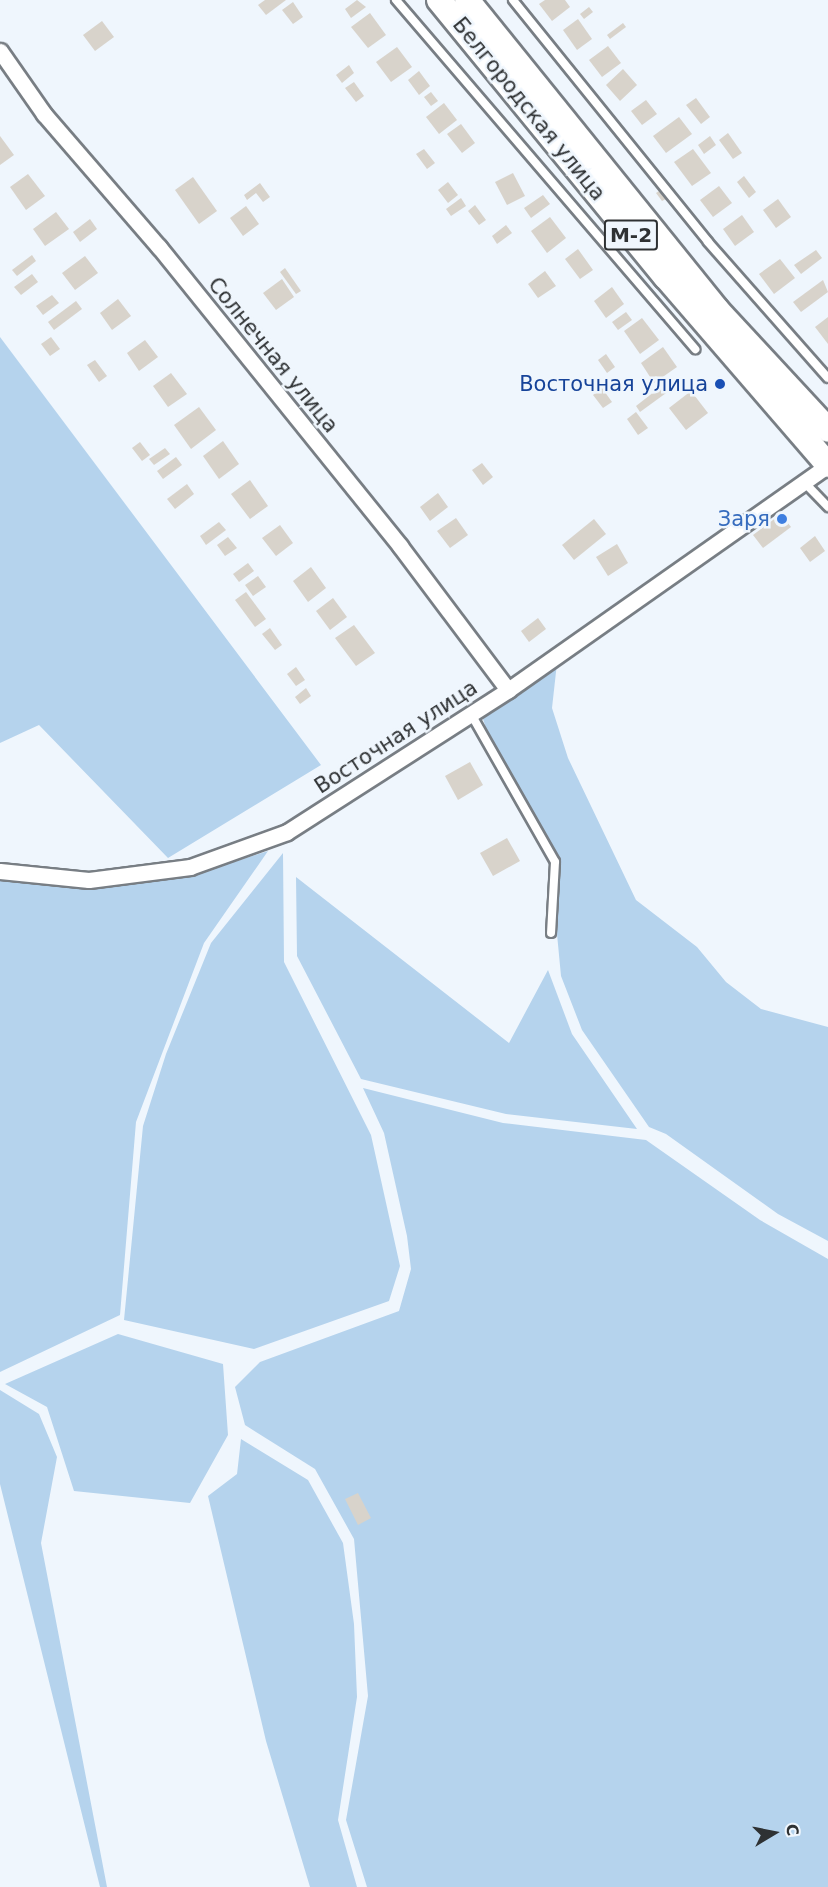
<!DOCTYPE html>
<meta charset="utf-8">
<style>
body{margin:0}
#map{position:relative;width:828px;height:1887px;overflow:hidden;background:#eff6fd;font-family:"DejaVu Sans",sans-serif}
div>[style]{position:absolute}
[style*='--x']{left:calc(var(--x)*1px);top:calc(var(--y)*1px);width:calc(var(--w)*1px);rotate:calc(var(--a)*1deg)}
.green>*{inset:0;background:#b5d3ed}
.building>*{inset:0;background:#d8d3cb}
.roads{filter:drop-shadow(2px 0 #787e84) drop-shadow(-2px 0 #787e84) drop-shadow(0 2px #787e84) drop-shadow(0 -2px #787e84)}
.lane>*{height:8px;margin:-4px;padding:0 4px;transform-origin:4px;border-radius:4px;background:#fff}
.street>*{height:15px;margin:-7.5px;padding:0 7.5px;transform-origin:7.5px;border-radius:7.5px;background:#fff}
.primary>*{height:24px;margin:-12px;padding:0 12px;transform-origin:12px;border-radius:12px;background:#fff}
.dots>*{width:16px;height:16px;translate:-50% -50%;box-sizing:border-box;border:3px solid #eff6fd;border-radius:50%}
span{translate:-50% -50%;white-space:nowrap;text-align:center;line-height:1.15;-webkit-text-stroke:5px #eff6fd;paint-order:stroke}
.shield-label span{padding:2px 4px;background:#eff6fd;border:2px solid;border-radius:4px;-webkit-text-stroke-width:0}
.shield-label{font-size:20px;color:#2e3133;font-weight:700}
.street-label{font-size:21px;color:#2e3133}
.transit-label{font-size:21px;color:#164399}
.right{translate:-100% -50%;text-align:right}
.shop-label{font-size:21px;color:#366cbe}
.north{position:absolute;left:744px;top:1803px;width:60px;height:60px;-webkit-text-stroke:4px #eff6fd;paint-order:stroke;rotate:80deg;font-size:16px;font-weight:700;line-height:24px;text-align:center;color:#2e3133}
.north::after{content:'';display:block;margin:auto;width:21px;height:27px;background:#2e3133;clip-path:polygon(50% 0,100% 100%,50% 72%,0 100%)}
</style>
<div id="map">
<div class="green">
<i style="clip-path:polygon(0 337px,321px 765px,168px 858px,39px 725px,0 743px)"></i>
<i style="clip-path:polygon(557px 663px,552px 708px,568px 758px,636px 900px,697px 947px,726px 982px,761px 1009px,828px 1027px,828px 1241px,778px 1214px,666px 1134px,649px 1127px,582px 1030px,561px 976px,557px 934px,561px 860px,488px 734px,483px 719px,489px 709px)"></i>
<i style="clip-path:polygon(268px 851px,204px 943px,136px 1122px,120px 1315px,0 1372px,0 878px,87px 887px,193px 875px)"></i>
<i style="clip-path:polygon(283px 853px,284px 962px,371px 1135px,400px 1266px,389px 1301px,254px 1349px,124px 1320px,143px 1126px,166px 1054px,211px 943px)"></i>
<i style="clip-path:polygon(296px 877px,509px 1043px,548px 970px,572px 1034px,637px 1129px,506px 1114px,361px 1079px,297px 956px)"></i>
<i style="clip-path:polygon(363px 1088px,503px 1123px,646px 1140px,760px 1220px,828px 1259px,828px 1887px,367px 1887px,346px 1820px,368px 1696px,354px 1539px,315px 1469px,245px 1425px,235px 1387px,260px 1362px,399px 1311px,411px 1269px,407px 1236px,384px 1133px)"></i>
<i style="clip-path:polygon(118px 1334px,223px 1364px,228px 1435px,190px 1503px,74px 1491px,47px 1407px,5px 1384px)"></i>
<i style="clip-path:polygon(0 1390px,39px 1414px,57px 1457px,41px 1543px,107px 1887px,100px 1887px,0 1484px)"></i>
<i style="clip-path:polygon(241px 1439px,308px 1480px,343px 1543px,354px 1624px,357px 1697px,338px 1820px,357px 1887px,310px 1887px,266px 1741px,208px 1496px,237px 1474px)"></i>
</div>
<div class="building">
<i style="clip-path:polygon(265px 0,286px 0,266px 15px,258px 5px)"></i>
<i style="clip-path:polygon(357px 0,366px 7px,351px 18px,345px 9px)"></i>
<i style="clip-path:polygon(545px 0,565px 0,570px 7px,552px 21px,539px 4px)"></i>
<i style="clip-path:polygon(293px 2px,303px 17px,293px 24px,282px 10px)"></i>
<i style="clip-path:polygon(589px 7px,593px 12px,584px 19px,580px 14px)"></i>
<i style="clip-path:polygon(370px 13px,386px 35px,368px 48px,351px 27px)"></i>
<i style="clip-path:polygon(578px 19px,592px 39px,577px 50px,563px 30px)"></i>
<i style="clip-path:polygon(102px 21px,114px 37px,95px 51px,83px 35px)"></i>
<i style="clip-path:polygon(623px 23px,626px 27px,610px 39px,607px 35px)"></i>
<i style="clip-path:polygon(608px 46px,621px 63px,602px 77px,589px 60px)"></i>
<i style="clip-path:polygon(397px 47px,412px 67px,391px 82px,376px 62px)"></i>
<i style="clip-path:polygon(349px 65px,354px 73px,342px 83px,336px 75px)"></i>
<i style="clip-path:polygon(623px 69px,637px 85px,620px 101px,606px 85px)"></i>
<i style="clip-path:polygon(419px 71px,430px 86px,419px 95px,408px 80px)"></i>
<i style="clip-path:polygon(354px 82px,364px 96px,356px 102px,345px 88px)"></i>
<i style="clip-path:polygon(431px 92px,438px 101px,431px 106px,424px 97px)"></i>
<i style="clip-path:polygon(696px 98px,710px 117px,701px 124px,686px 105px)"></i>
<i style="clip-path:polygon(646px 100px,657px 114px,642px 125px,631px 111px)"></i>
<i style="clip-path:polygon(444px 103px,457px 120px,439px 134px,426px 117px)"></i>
<i style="clip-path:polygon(679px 117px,692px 134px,666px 153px,653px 136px)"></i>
<i style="clip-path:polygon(461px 124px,475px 143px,462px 153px,447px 134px)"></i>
<i style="clip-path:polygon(728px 133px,742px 153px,733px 159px,719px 140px)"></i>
<i style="clip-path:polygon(0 136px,14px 155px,0 165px)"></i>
<i style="clip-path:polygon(710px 136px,716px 145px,704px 154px,698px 145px)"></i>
<i style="clip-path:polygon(424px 149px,435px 163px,427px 169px,416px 154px)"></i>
<i style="clip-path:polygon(693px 149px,711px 173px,692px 186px,674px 162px)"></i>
<i style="clip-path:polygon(513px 173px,525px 196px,507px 205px,495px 182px)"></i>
<i style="clip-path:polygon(28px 174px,45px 196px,26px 210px,10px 187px)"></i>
<i style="clip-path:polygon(744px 176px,756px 192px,749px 198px,737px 182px)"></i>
<i style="clip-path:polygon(193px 177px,217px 211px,199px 224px,175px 190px)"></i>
<i style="clip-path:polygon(448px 182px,458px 195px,448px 203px,438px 190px)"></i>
<i style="clip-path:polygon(260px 183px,270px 197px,263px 202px,256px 193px,247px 200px,244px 195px)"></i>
<i style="clip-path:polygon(719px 186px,732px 203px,713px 217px,700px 200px)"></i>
<i style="clip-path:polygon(659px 191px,666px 199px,662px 201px,656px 193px)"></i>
<i style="clip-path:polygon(543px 195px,550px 204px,531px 218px,524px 208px)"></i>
<i style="clip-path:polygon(461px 198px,466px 206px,451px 216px,446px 209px)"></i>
<i style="clip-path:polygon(778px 199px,791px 217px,776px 228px,763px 210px)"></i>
<i style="clip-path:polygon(475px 205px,486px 220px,479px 225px,468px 211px)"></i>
<i style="clip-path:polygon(246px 206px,259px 224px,243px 236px,230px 218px)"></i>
<i style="clip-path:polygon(56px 212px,69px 229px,45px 246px,33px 229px)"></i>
<i style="clip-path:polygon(742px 215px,754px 232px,735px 246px,723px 229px)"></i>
<i style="clip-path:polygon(550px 217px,566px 238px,547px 253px,531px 231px)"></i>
<i style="clip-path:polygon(90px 219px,97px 229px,80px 242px,73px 232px)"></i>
<i style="clip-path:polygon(506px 225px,512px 233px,497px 244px,492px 236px)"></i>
<i style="clip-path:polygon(578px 249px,593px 270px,580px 279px,565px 259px)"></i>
<i style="clip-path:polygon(816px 250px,822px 258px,801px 274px,794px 265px)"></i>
<i style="clip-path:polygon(32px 255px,36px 261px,17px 276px,12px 270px)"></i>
<i style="clip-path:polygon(85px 256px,98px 273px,75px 290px,62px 273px)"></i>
<i style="clip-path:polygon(780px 259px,795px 278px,774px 294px,759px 274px)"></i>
<i style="clip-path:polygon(285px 268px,301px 291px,296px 294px,280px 272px)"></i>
<i style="clip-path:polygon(545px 271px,556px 286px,538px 298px,528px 284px)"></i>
<i style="clip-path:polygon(32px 274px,38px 282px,21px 295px,14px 287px)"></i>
<i style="clip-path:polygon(282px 279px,294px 297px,276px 310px,263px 293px)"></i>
<i style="clip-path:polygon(823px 280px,828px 292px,801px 312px,793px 302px)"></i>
<i style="clip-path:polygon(612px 287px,624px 304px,606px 318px,594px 301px)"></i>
<i style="clip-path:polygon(52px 295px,59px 303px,43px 315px,36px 306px)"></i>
<i style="clip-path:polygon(118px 299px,131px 316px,112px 330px,100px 313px)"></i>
<i style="clip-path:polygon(76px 301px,82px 309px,54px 330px,48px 322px)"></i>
<i style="clip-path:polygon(626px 312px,632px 320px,618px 330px,612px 322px)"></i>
<i style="clip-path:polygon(828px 317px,828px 344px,815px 327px)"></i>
<i style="clip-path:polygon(642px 318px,659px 340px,640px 354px,624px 331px)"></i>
<i style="clip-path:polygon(51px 337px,60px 349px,50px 356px,41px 344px)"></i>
<i style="clip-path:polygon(145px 340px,158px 357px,139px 371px,127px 353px)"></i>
<i style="clip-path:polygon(663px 347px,677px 367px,654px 383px,641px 363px)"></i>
<i style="clip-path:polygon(606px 354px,615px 367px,607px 373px,598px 360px)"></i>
<i style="clip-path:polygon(95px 360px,107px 376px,99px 382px,87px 365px)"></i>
<i style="clip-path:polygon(171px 373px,187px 394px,168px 407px,153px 386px)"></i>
<i style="clip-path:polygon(719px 376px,726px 384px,723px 387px,716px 379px)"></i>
<i style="clip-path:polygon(668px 381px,673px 388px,640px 412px,636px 406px)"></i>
<i style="clip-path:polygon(602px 388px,612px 402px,603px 408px,593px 395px)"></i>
<i style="clip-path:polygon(691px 391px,708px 413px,686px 430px,669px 408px)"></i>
<i style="clip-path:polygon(199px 407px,216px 430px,191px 449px,174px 425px)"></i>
<i style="clip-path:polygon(636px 412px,648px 428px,638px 435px,627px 419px)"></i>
<i style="clip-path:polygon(223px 441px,239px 464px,219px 479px,203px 456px)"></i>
<i style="clip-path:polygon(140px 442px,150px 455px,142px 461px,132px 448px)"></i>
<i style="clip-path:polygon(165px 448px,170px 454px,154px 465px,149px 459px)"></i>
<i style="clip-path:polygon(176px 457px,182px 465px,163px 479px,157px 471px)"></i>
<i style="clip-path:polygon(482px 463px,493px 477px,483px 485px,472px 470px)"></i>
<i style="clip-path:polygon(250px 480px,268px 506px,250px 519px,231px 494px)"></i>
<i style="clip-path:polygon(187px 484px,194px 494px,175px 509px,167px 499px)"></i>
<i style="clip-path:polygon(438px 493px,448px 507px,430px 521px,420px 507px)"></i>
<i style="clip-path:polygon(781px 514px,791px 527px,763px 548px,753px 535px)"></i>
<i style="clip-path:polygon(456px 518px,468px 535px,450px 548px,437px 531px)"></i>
<i style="clip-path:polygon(594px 519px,606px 534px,574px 560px,562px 545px)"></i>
<i style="clip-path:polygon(219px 522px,226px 530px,206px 545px,200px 536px)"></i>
<i style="clip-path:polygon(280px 525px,293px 543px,276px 556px,262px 538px)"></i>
<i style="clip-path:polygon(815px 536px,825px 551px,810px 562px,800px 548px)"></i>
<i style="clip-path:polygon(228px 537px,237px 548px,225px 556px,217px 545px)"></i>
<i style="clip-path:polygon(617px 544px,628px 563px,608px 576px,596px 557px)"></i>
<i style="clip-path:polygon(248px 563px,254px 571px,239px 582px,233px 574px)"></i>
<i style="clip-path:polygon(311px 567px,326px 588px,308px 602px,293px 581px)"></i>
<i style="clip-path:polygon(258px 576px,266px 587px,253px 596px,245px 585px)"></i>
<i style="clip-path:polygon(246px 592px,266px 619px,255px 627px,235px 600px)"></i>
<i style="clip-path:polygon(333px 598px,347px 617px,330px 630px,316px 611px)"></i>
<i style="clip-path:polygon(538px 618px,546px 629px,529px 642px,521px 631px)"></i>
<i style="clip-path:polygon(354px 625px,375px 653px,356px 666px,335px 638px)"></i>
<i style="clip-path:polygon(270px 628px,282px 645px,275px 650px,262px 634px)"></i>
<i style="clip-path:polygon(296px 667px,305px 680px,296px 686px,287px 674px)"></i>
<i style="clip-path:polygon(306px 688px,311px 696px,300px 704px,295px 697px)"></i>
<i style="clip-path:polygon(470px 762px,483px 785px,458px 800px,445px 776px)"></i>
<i style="clip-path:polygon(507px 838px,520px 861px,493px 876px,480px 853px)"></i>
<i style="clip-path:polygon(358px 1493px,371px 1518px,358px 1525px,345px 1499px)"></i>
</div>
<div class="roads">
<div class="lane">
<i style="--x:396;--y:0;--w:460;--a:49.4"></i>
<i style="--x:513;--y:0;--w:311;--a:51.1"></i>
<i style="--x:708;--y:242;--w:181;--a:48.6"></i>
<i style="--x:804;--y:482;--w:35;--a:46"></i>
<i style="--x:471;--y:714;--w:170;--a:60.4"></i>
<i style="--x:555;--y:862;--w:71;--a:93.2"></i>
</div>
<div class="street">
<i style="--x:0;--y:51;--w:77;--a:55.1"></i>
<i style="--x:44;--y:114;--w:176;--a:49.2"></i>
<i style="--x:159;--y:247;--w:384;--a:51.1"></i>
<i style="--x:400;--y:546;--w:180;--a:53.1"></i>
<i style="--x:0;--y:871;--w:89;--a:5.8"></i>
<i style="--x:89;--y:880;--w:102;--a:-7.3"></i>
<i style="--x:190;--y:867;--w:103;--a:-19.8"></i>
<i style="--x:287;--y:832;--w:263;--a:-32.7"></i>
<i style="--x:508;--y:690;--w:391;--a:-35.1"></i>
</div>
<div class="primary">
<i style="--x:439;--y:0;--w:358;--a:50.7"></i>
<i style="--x:666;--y:277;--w:248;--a:49.2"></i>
<i style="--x:467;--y:0;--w:398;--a:51.1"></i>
<i style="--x:717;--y:310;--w:163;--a:47.2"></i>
</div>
</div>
<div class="dots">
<i style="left:720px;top:384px;background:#1a4fb4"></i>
<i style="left:782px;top:519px;background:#3f7fe0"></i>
</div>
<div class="shield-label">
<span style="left:631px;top:235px">М-2</span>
</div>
<div class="street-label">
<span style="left:529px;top:109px;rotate:51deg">Белгородская улица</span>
<span style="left:273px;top:355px;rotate:51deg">Солнечная улица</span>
<span style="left:396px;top:737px;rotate:-33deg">Восточная улица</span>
</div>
<div class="transit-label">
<span class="right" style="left:708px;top:384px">Восточная улица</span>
</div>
<div class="shop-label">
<span class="right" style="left:770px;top:519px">Заря</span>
</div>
<div class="north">С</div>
</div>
